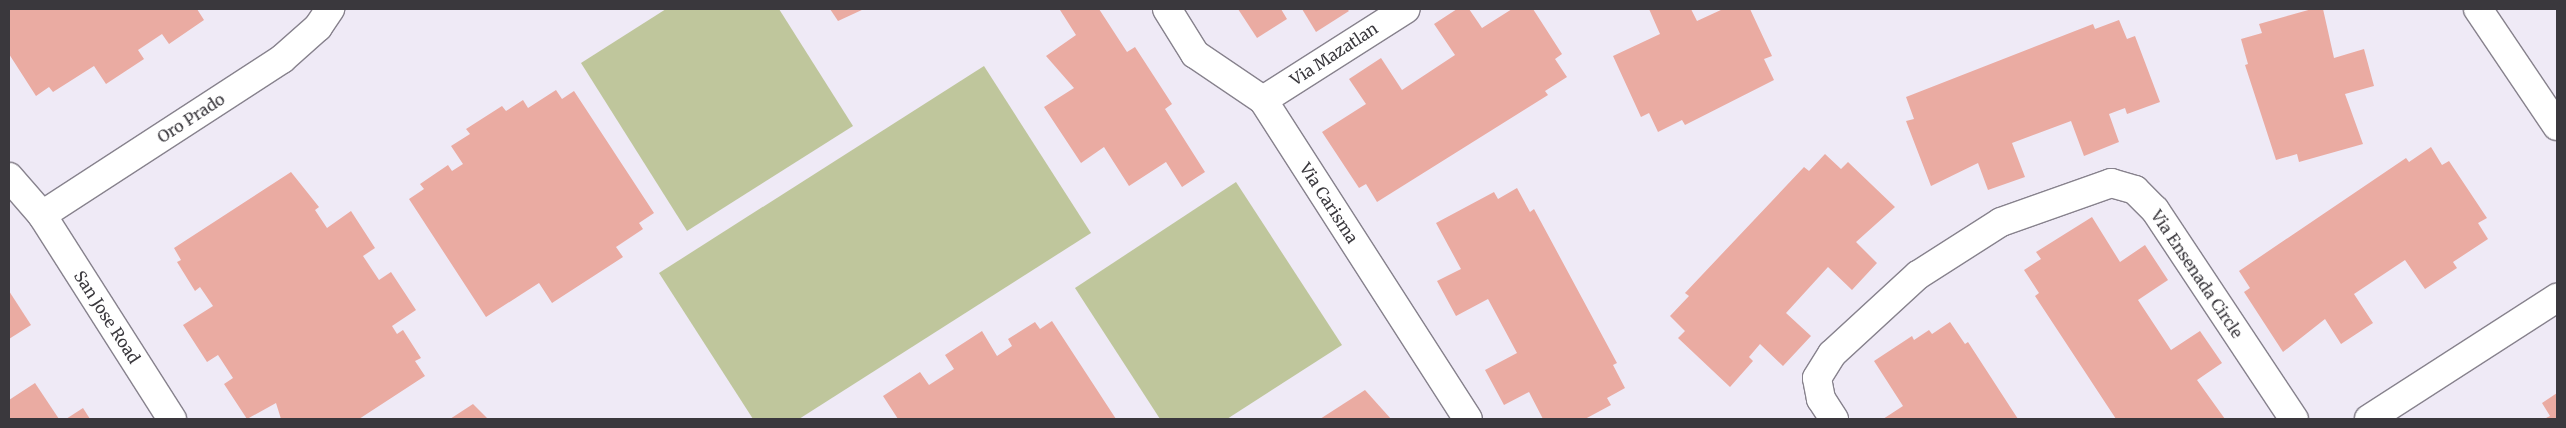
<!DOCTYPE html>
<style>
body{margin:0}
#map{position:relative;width:2566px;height:428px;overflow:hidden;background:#efeaf6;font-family:Merriweather,serif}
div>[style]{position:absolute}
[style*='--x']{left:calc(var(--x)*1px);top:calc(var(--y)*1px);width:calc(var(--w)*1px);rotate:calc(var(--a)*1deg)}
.green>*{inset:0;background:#bfc69c}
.building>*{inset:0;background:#eaaba2}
.roads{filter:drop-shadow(1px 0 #87828d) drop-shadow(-1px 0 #87828d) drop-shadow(0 1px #87828d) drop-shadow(0 -1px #87828d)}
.minor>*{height:28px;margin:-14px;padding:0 14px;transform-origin:14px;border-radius:14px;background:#fff}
.tertiary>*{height:28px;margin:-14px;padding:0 14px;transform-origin:14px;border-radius:14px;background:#fff}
span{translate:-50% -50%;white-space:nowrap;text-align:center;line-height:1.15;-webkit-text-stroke:4.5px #fff;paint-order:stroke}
.street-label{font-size:16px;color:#3a383d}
.frame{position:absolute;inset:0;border:10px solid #3a383d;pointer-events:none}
</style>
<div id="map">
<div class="green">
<i style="clip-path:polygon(666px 9px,779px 9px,853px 126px,687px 231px,581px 63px)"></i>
<i style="clip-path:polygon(984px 66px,1091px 233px,799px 419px,753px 419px,659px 273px)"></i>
<i style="clip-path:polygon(1236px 182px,1342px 345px,1227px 419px,1160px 419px,1075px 288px)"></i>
</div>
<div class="building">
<i style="clip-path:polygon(9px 9px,197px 9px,204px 20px,169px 44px,162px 34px,138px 50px,144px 59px,106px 84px,94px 66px,53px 92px,49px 87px,36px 96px,9px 54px)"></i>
<i style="clip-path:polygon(830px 9px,864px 9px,838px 21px)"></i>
<i style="clip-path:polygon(1099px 9px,1127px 52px,1135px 47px,1172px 104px,1165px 109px,1205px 172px,1182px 187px,1166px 162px,1129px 186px,1104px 147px,1081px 163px,1044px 107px,1074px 88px,1046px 56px,1076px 35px,1060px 10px)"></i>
<i style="clip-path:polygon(1238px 9px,1281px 9px,1287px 19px,1257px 38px)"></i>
<i style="clip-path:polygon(1302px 9px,1347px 9px,1349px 11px,1316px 32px)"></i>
<i style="clip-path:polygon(1457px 9px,1469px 9px,1482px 28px,1512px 9px,1533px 9px,1562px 54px,1555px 59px,1567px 77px,1545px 91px,1548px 95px,1377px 202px,1366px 184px,1359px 188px,1322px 132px,1366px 104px,1349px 79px,1381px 58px,1402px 90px,1455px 55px,1434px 24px)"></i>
<i style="clip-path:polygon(1649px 9px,1691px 9px,1697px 21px,1723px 9px,1750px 9px,1772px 56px,1764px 59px,1774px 80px,1685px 125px,1682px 120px,1658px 132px,1649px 113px,1641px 117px,1613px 56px,1660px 34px)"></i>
<i style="clip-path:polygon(2312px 9px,2323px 9px,2334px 58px,2364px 49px,2374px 86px,2345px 94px,2363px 144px,2299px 162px,2297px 154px,2276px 160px,2245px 65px,2248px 64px,2241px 39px,2262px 33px,2259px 24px)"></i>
<i style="clip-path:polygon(2119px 20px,2127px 39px,2135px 36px,2160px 102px,2127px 114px,2125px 108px,2109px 114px,2119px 142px,2084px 156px,2071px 121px,2012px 143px,2025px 177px,1988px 190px,1978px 163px,1931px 186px,1906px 121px,1914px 119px,1906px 97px,2093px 24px,2095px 29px)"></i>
<i style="clip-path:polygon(556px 90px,562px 99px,574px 91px,654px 213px,639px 223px,643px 229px,616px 247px,623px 257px,552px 303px,539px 283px,486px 317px,409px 199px,424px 189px,420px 184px,448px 165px,452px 171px,463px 164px,451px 146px,470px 134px,466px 129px,502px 106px,506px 111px,523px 100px,528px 108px)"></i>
<i style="clip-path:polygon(2431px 147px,2442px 165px,2449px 161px,2487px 218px,2478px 223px,2488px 239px,2453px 262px,2457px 268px,2425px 289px,2405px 260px,2354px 294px,2373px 323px,2341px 344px,2325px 319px,2283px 352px,2244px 292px,2250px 288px,2239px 271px,2406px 158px,2409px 162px)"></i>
<i style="clip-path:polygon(1825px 154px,1841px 169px,1848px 162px,1895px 207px,1856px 242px,1877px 263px,1852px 290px,1828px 267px,1786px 313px,1811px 336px,1783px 366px,1760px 344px,1749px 357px,1753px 361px,1730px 387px,1678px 338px,1685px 331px,1670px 316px,1689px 296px,1685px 293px,1804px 167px,1809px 171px)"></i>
<i style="clip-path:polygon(291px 172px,319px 207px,315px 210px,327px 228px,351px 211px,375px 248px,363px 256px,379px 280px,391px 272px,416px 310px,392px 326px,397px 334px,403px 330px,421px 358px,415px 361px,425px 376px,359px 419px,281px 419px,276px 403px,247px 419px,224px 384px,233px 378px,218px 355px,207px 362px,183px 325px,213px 306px,200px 287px,195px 291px,177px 262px,181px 260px,174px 248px)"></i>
<i style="clip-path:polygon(1517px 188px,1530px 212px,1534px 209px,1617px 363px,1613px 365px,1625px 388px,1607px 398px,1611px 405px,1585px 419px,1543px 419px,1529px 392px,1504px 405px,1485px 370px,1517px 353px,1488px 299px,1456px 316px,1437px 281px,1461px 269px,1436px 223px,1494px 192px,1498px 199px)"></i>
<i style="clip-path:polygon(2092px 217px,2120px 262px,2145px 245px,2168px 280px,2138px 300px,2171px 350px,2200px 331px,2222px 363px,2197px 380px,2225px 419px,2116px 419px,2035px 296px,2039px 293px,2024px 270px,2041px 259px,2036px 252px)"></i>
<i style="clip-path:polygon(9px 291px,31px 325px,9px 339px)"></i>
<i style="clip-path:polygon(1052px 321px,1116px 419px,898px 419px,883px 396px,920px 372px,929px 385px,954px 369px,945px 355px,982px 331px,997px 356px,1012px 346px,1008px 339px,1035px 322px,1040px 329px)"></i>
<i style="clip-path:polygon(1950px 322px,1965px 344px,1968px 342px,2018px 419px,1883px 419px,1903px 406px,1874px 361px,1912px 336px,1914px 340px,1929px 330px,1932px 334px)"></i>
<i style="clip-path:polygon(35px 383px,59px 419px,9px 419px,9px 400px)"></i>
<i style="clip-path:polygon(1365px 390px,1391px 419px,1320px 419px)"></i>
<i style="clip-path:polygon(2557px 393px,2557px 419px,2544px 419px,2550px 416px,2542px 403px)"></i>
<i style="clip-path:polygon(473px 404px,488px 419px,450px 419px)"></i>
<i style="clip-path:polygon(83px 408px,90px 419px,66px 419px)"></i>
</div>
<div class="roads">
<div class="minor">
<i style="--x:1167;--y:9;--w:53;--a:58.1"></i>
<i style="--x:1195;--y:54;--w:82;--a:34.1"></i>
<i style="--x:1263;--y:100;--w:379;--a:57.3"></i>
<i style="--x:1263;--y:100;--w:169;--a:-32.5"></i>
<i style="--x:9;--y:177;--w:50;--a:49"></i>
<i style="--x:42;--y:215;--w:242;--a:57.5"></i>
<i style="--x:42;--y:215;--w:286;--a:-33"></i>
<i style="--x:282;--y:59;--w:48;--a:-41.6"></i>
<i style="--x:318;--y:27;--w:22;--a:-56"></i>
<i style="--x:1834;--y:419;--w:24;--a:-123"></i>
<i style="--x:1821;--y:399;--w:21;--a:-101"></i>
<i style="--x:1817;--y:378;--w:28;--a:-58"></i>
<i style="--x:1832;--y:354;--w:117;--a:-42.6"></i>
<i style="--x:1918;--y:275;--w:98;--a:-32.6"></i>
<i style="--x:2001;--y:222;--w:117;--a:-19.5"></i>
<i style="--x:2111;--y:183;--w:25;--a:16"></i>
<i style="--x:2135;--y:190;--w:28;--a:45"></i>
<i style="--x:2155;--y:210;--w:251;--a:56.4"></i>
<i style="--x:2369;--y:419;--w:224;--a:-32.8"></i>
</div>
<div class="tertiary">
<i style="--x:2478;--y:9;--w:141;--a:56"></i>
</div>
</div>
<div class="street-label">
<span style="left:1334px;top:54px;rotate:-33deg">Via Mazatlan</span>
<span style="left:191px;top:118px;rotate:-33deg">Oro Prado</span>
<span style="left:1329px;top:203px;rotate:57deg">Via Carisma</span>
<span style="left:2197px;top:274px;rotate:56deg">Via Ensenada Circle</span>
<span style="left:107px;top:317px;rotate:57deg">San Jose Road</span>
</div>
<div class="frame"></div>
</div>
